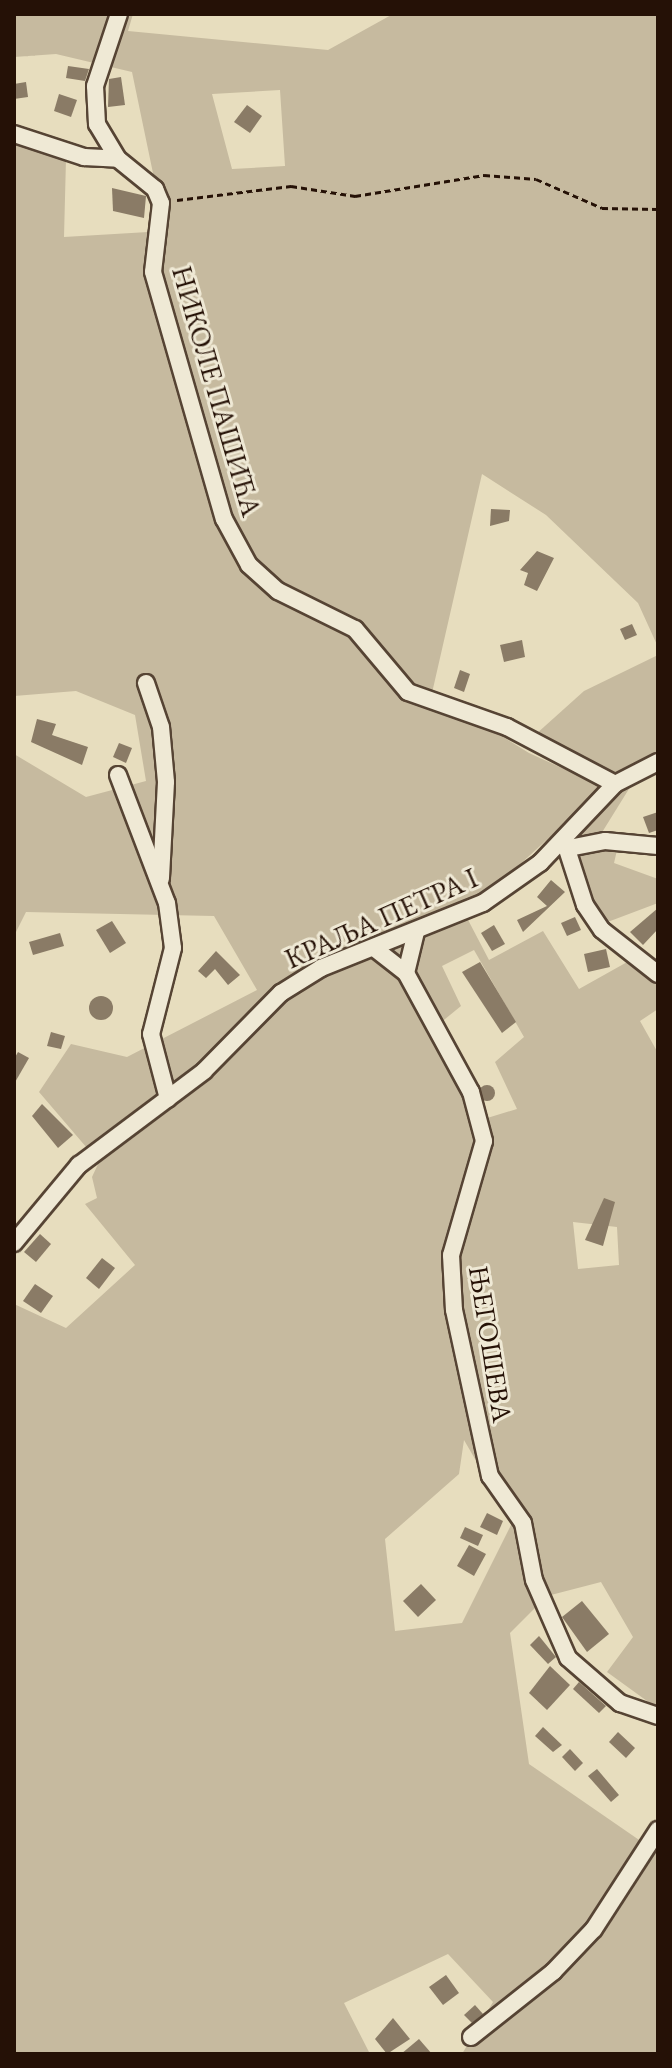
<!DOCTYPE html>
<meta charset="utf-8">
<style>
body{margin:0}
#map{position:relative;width:672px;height:2068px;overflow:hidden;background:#e7ddbe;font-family:"EB Garamond",serif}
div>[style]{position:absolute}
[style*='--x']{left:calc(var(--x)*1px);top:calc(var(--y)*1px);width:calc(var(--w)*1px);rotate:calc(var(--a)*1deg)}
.green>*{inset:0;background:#c6ba9f}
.building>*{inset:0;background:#8a7b66}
.round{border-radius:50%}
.path>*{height:3px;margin-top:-1.5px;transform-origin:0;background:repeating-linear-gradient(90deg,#251106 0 6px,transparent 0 10px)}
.roads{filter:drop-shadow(2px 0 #564434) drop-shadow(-2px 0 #564434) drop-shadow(0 2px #564434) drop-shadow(0 -2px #564434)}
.minor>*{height:16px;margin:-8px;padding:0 8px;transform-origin:8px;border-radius:8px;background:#efe9d5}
span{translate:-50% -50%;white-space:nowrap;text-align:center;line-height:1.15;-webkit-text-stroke:6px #efe9d5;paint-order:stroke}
.street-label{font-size:28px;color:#251106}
.frame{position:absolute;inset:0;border:16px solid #251106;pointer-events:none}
</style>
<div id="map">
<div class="green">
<i style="clip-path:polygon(evenodd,14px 14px,133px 14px,128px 31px,328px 50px,393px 14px,658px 14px,658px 647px,638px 603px,546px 515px,482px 474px,432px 693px,529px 753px,599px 785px,658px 766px,658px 773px,632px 784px,601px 834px,658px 845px,658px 856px,618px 846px,614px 863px,658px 879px,658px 903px,605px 923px,561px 850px,564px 824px,458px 921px,466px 916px,489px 960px,543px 931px,579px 989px,629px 961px,658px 980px,658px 1009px,640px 1021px,658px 1053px,658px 1709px,607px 1672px,633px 1637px,601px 1582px,547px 1596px,510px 1633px,529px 1764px,658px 1853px,658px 2054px,462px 2054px,493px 2002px,448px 1954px,344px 2003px,370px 2054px,14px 2054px,14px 1304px,66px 1328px,135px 1265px,85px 1204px,97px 1198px,92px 1177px,99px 1162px,39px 1092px,71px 1044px,127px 1057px,257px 990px,214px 916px,26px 912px,14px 936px,14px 754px,86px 797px,146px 781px,135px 715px,76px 691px,14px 696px,14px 141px,66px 159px,64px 237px,165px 231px,132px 72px,56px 54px,14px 57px,14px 14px,280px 90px,285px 166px,232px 169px,212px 94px,280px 90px,14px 14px,474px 950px,524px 1037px,495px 1062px,517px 1109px,484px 1119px,439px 1024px,461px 1006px,442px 966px,474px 950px,14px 14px,573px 1222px,617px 1227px,619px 1265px,578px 1269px,573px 1222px,14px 14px,464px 1440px,512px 1523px,462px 1623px,395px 1631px,385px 1539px,459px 1474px,464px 1440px)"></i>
<i style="clip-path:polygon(658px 655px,658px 763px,611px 773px,535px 735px,584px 691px)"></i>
</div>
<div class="building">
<i style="clip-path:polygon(68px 66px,89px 69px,85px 81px,66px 78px)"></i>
<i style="clip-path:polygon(121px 77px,125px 105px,108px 107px,109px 79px)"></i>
<i style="clip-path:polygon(26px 82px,28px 97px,14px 99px,14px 84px)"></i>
<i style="clip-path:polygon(59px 94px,77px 100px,71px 117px,54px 111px)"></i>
<i style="clip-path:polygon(247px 105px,262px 116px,250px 133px,234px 122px)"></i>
<i style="clip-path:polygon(112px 188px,146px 196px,144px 218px,113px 211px)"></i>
<i style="clip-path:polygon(491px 509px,510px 510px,509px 521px,490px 526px)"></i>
<i style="clip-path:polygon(537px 551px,554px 558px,537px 591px,524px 585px,528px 573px,520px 570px)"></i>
<i style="clip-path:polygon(632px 624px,637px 635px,625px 640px,620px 629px)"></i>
<i style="clip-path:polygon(522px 640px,525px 657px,504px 662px,500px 645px)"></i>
<i style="clip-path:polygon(460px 670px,470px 674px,464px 692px,454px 688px)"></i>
<i style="clip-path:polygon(37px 719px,56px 724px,52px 735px,88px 747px,82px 765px,31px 742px)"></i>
<i style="clip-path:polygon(119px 743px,132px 748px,126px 763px,113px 757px)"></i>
<i style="clip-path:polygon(658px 812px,658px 830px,649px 833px,643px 817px)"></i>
<i style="clip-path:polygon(551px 880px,565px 892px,523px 932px,517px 920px,547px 906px,537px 897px)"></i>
<i style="clip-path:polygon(658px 908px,658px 929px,643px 945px,630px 932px)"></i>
<i style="clip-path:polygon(575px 917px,581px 930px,567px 936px,561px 923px)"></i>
<i style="clip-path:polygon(112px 921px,126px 943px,110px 953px,96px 930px)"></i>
<i style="clip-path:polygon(494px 925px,505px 944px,492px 951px,481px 933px)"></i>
<i style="clip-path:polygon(60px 933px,64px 946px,33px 955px,29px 942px)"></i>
<i style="clip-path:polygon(606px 949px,610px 967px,588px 972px,584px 954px)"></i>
<i style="clip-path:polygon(216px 951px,240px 975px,228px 985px,215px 969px,206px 978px,198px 971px)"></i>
<i style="clip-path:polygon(480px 962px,516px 1022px,502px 1033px,462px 972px)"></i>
<i class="round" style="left:89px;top:996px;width:24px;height:24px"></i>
<i style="clip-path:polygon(51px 1032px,65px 1036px,61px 1049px,47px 1046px)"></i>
<i style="clip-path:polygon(18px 1052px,29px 1058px,14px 1084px,14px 1059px)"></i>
<i class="round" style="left:479px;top:1085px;width:16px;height:16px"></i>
<i style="clip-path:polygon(42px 1104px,73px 1135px,58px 1148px,32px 1116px)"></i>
<i style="clip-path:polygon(604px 1198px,615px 1202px,603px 1246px,585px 1240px)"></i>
<i style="clip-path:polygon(40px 1234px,51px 1244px,36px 1262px,24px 1252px)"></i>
<i style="clip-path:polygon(102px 1258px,115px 1268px,99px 1289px,86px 1278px)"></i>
<i style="clip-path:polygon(35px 1284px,53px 1296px,41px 1313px,23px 1301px)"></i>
<i style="clip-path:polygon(487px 1513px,503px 1521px,497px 1535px,480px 1527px)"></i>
<i style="clip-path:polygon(465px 1527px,483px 1535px,478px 1546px,460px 1538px)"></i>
<i style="clip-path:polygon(469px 1545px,486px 1554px,474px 1576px,457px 1566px)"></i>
<i style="clip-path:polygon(421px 1584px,436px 1600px,418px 1617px,403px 1601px)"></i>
<i style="clip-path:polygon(582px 1601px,609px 1634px,587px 1652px,562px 1617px)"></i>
<i style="clip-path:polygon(539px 1636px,556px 1657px,548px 1664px,530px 1645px)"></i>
<i style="clip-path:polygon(550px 1666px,570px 1685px,547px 1710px,529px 1693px)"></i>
<i style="clip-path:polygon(579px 1682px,606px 1706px,599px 1713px,573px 1689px)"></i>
<i style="clip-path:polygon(543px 1727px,562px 1745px,553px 1752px,535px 1736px)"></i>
<i style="clip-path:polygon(618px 1732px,635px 1748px,626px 1758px,609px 1742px)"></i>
<i style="clip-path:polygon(570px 1749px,583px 1763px,575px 1771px,562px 1757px)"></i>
<i style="clip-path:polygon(597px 1769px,619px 1795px,611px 1802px,588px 1776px)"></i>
<i style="clip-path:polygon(446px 1975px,459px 1993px,443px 2005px,429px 1987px)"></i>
<i style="clip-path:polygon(475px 2005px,483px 2014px,472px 2023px,464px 2015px)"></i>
<i style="clip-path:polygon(393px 2018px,410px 2039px,387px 2054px,375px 2039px)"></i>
<i style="clip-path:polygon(419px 2039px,432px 2054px,401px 2054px)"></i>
</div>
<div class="path">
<i style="--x:177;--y:200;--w:115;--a:-7"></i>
<i style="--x:291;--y:186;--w:65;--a:8.9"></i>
<i style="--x:355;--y:196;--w:131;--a:-9.2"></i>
<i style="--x:484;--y:175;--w:52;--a:4.4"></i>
<i style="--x:536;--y:179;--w:72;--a:23.7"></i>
<i style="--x:602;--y:208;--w:56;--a:1"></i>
</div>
<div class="roads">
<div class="minor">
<i style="--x:14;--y:134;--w:74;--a:18.2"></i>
<i style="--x:84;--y:157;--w:34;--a:3"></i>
<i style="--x:118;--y:159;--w:48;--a:39"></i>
<i style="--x:155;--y:189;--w:15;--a:67"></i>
<i style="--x:161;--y:203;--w:69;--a:96.6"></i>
<i style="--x:153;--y:272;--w:257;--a:74"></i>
<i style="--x:224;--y:519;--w:52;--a:61.5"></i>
<i style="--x:249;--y:565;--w:39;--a:42"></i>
<i style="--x:278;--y:591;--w:86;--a:26.3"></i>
<i style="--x:355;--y:629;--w:82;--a:49.9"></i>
<i style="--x:408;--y:692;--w:105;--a:19.5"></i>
<i style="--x:507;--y:727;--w:122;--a:27.8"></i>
<i style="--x:118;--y:159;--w:41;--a:-121"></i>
<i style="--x:97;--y:124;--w:38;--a:-93"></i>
<i style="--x:95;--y:86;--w:76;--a:-71.6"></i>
<i style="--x:146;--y:683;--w:46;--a:71.2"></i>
<i style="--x:161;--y:727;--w:55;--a:84.8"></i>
<i style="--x:166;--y:782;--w:97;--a:93"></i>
<i style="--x:118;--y:775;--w:137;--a:69.1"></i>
<i style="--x:167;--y:903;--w:45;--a:82.4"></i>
<i style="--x:173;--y:948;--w:89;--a:104.3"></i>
<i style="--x:151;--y:1034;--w:67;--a:75.3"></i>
<i style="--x:564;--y:840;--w:68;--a:72.1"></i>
<i style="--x:585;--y:905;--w:30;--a:56"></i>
<i style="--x:602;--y:930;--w:71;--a:38.2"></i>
<i style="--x:569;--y:848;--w:37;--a:-11"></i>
<i style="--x:605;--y:841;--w:53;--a:5.4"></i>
<i style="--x:374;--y:948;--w:41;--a:38"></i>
<i style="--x:406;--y:973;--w:136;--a:61.4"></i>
<i style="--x:471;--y:1092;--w:51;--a:75.1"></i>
<i style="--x:484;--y:1141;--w:119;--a:106.1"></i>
<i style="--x:451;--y:1255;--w:55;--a:86.9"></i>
<i style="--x:454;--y:1310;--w:170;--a:77.8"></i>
<i style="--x:490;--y:1476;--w:57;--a:54.9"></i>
<i style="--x:523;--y:1523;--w:58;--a:79.1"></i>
<i style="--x:534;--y:1580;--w:85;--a:66.4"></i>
<i style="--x:568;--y:1658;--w:69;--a:40.9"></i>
<i style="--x:620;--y:1703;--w:40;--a:18.9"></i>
<i style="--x:406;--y:973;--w:42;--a:-76.3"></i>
<i style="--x:14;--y:1243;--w:102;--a:-50.2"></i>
<i style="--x:79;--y:1165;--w:156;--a:-36.9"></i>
<i style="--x:204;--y:1071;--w:110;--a:-45.4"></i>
<i style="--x:281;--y:993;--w:47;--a:-32"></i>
<i style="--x:321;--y:968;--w:175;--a:-21.9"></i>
<i style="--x:483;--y:903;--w:70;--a:-35.1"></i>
<i style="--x:540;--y:863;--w:109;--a:-46.5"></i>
<i style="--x:615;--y:784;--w:48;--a:-27.1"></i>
<i style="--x:471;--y:2037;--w:105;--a:-38.4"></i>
<i style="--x:553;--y:1972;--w:59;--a:-46.4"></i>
<i style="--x:594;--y:1929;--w:118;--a:-57.1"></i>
</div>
</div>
<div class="street-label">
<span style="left:217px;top:391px;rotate:74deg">НИКОЛЕ ПАШИЋА</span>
<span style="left:381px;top:918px;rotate:-24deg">КРАЉА ПЕТРА I</span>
<span style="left:491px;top:1344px;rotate:81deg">ЊЕГОШЕВА</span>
</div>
<div class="frame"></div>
</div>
